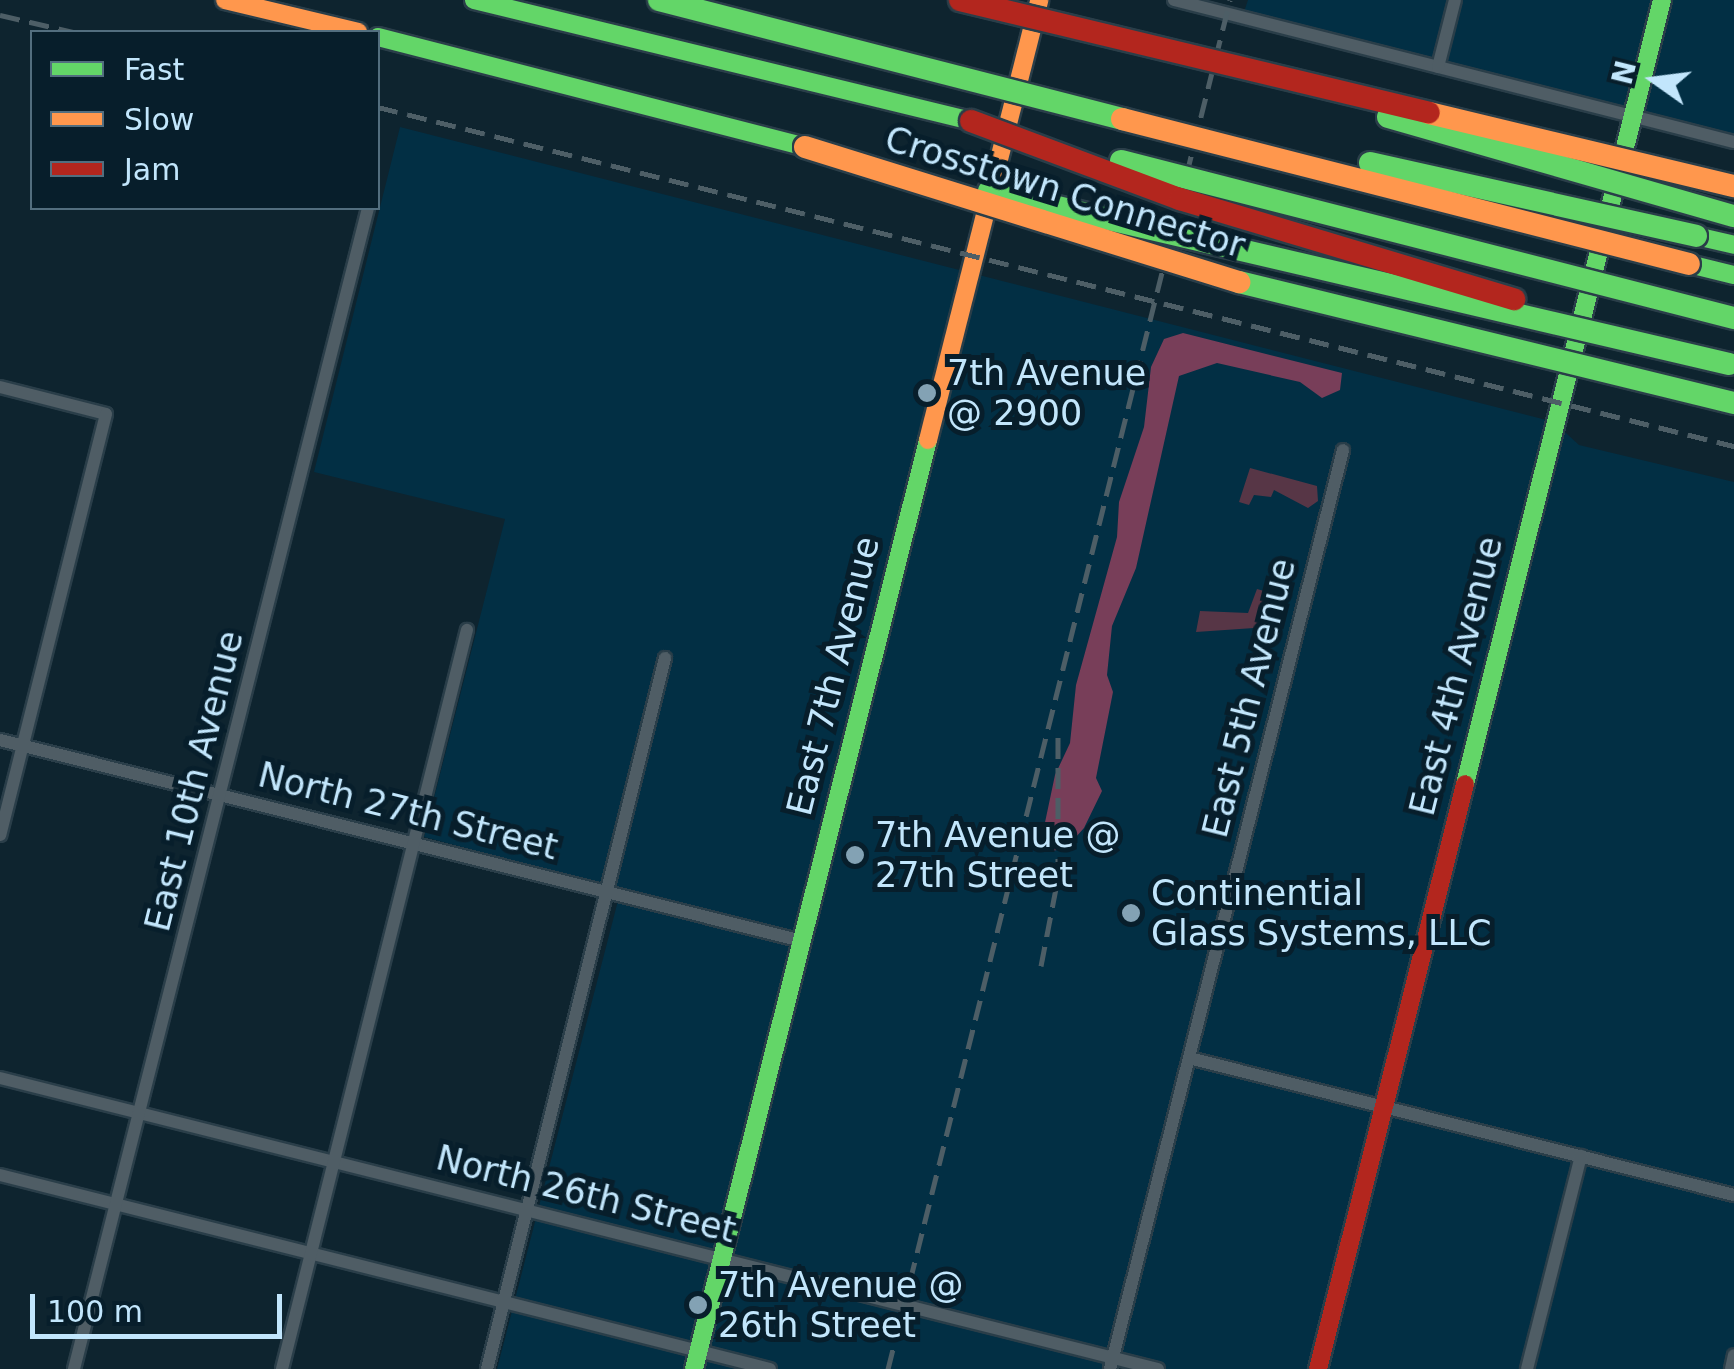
<!DOCTYPE html>
<style>
body{margin:0}
#map{position:relative;width:1734px;height:1369px;overflow:hidden;background:#0e242f;font-family:"DejaVu Sans",sans-serif}
div>[style]{position:absolute}
[style*='--x']{left:calc(var(--x)*1px);top:calc(var(--y)*1px);width:calc(var(--w)*1px);rotate:calc(var(--a)*1deg)}
.built>*{inset:0;background:#022f44}
.green>*{inset:0;background:#573646}
.forest>*{inset:0;background:#783e59}
.roads{filter:drop-shadow(2px 0 #2a3e49) drop-shadow(-2px 0 #2a3e49) drop-shadow(0 2px #2a3e49) drop-shadow(0 -2px #2a3e49)}
.street>*{height:12px;margin:-6px;padding:0 6px;transform-origin:6px;border-radius:6px;background:#4f5d65}
.fast>*{height:18px;margin:-9px;padding:0 9px;transform-origin:9px;border-radius:9px;background:#63d668}
.slow>*{height:18px;margin:-9px;padding:0 9px;transform-origin:9px;border-radius:9px;background:#ff974d}
.jam>*{height:18px;margin:-9px;padding:0 9px;transform-origin:9px;border-radius:9px;background:#b3261e}
.rail>*{height:5px;margin-top:-2.5px;transform-origin:0;background:repeating-linear-gradient(90deg,#4d5e66 0 20px,transparent 0 30px)}
.bridges{filter:drop-shadow(2px 0 #2a3e49) drop-shadow(-2px 0 #2a3e49) drop-shadow(0 2px #2a3e49) drop-shadow(0 -2px #2a3e49)}
.fast-bridge>*{height:22px;margin:-11px;padding:0 11px;transform-origin:11px;border-radius:11px;background:#63d668}
.slow-bridge>*{height:22px;margin:-11px;padding:0 11px;transform-origin:11px;border-radius:11px;background:#ff974d}
.jam-bridge>*{height:22px;margin:-11px;padding:0 11px;transform-origin:11px;border-radius:11px;background:#b3261e}
.dots>*{width:28px;height:28px;translate:-50% -50%;box-sizing:border-box;border:5px solid #071e2b;border-radius:50%}
span{translate:-50% -50%;white-space:nowrap;text-align:center;line-height:1.15;-webkit-text-stroke:10px #071e2b;paint-order:stroke}
.street-label{font-size:35px;color:#c2e6fc}
.poi-label{font-size:35px;color:#c2e6fc}
.left{translate:0 -50%;text-align:left}
.legend{position:absolute;left:30px;top:30px;width:350px;height:180px;box-sizing:border-box;background:#071e2b;border:2px solid #526e7f;margin:0;padding:12px 18px;list-style:none;font-size:30px;color:#c2e6fc}
.legend li{display:flex;align-items:center;gap:20px;height:50px}
.legend b{width:50px;border:2px solid #526e7f}
.north{position:absolute;left:1604px;top:30px;width:100px;height:100px;-webkit-text-stroke:8px #071e2b;paint-order:stroke;rotate:284deg;font-size:28px;font-weight:700;line-height:40px;text-align:center;color:#c2e6fc}
.north::after{content:'';display:block;margin:auto;width:35px;height:45px;background:#c2e6fc;clip-path:polygon(50% 0,100% 100%,50% 72%,0 100%)}
.scale{position:absolute;left:30px;top:1294px;width:252px;height:45px;box-sizing:border-box;border:5px solid #c2e6fc;border-top:0;padding-left:12px;font-size:30px;line-height:35px;white-space:nowrap;color:#c2e6fc;-webkit-text-stroke:8px #071e2b;paint-order:stroke}
</style>
<div id="map">
<div class="built">
<i style="clip-path:polygon(1248px 0,1734px 0,1734px 137px,1244px 12px)"></i>
<i style="clip-path:polygon(400px 127px,1554px 422px,1579px 445px,1734px 482px,1734px 1369px,1143px 1369px,1111px 1361px,1108px 1369px,497px 1369px,621px 889px,424px 837px,505px 519px,314px 472px)"></i>
</div>
<div class="green">
<i style="clip-path:polygon(1250px 468px,1317px 486px,1318px 501px,1308px 508px,1274px 490px,1271px 497px,1254px 495px,1249px 505px,1239px 502px)"></i>
<i style="clip-path:polygon(1257px 589px,1285px 597px,1283px 610px,1254px 628px,1196px 632px,1200px 611px,1248px 613px)"></i>
</div>
<div class="forest">
<i style="clip-path:polygon(1183px 333px,1342px 373px,1340px 390px,1322px 398px,1300px 382px,1217px 363px,1179px 376px,1136px 568px,1112px 626px,1107px 675px,1113px 692px,1096px 778px,1102px 791px,1084px 828px,1066px 848px,1052px 851px,1040px 846px,1055px 775px,1070px 743px,1076px 685px,1117px 537px,1119px 502px,1144px 427px,1151px 367px,1164px 339px)"></i>
</div>
<div class="roads">
<div class="street">
<i style="--x:1174;--y:0;--w:578;--a:14.23"></i>
<i style="--x:1438;--y:67;--w:69;--a:-75.8"></i>
<i style="--x:0;--y:387;--w:109;--a:14.3"></i>
<i style="--x:106;--y:414;--w:434;--a:104.1"></i>
<i style="--x:0;--y:740;--w:827;--a:14.07"></i>
<i style="--x:1189;--y:1058;--w:562;--a:14.11"></i>
<i style="--x:0;--y:1078;--w:1194;--a:14.11"></i>
<i style="--x:0;--y:1175;--w:794;--a:14.14"></i>
<i style="--x:74;--y:1369;--w:1198;--a:-75.79"></i>
<i style="--x:282;--y:1369;--w:762;--a:-75.95"></i>
<i style="--x:487;--y:1369;--w:733;--a:-75.94"></i>
<i style="--x:1110;--y:1369;--w:948;--a:-75.77"></i>
<i style="--x:1527;--y:1369;--w:220;--a:-75.8"></i>
<i style="--x:1731;--y:1369;--w:14;--a:-78"></i>
</div>
<div class="fast">
<i style="--x:474;--y:0;--w:512;--a:13.68"></i>
<i style="--x:378;--y:37;--w:441;--a:14.4"></i>
<i style="--x:1696;--y:236;--w:39;--a:13"></i>
<i style="--x:1689;--y:264;--w:46;--a:13.7"></i>
<i style="--x:1465;--y:784;--w:808;--a:-75.89"></i>
<i style="--x:694;--y:1369;--w:958;--a:-75.86"></i>
</div>
<div class="slow">
<i style="--x:225;--y:0;--w:137;--a:13.5"></i>
<i style="--x:928;--y:440;--w:454;--a:-75.8"></i>
</div>
<div class="jam">
<i style="--x:1318;--y:1369;--w:603;--a:-75.89"></i>
</div>
</div>
<div class="rail">
<i style="--x:0;--y:15;--w:75;--a:13.1"></i>
<i style="--x:378;--y:107;--w:1398;--a:14.04"></i>
<i style="--x:1041;--y:966;--w:90;--a:-79.1"></i>
<i style="--x:1058;--y:878;--w:145;--a:-90"></i>
<i style="--x:888;--y:1369;--w:1411;--a:-75.97"></i>
</div>
<div class="bridges">
<div class="fast-bridge">
<i style="--x:659;--y:0;--w:478;--a:14.4"></i>
<i style="--x:1388;--y:117;--w:360;--a:16"></i>
<i style="--x:1121;--y:161;--w:633;--a:14.37"></i>
<i style="--x:1370;--y:163;--w:334;--a:12.6"></i>
<i style="--x:989;--y:191;--w:760;--a:13.16"></i>
<i style="--x:1239;--y:282;--w:510;--a:13.74"></i>
</div>
<div class="slow-bridge">
<i style="--x:1429;--y:113;--w:314;--a:13.5"></i>
<i style="--x:1122;--y:119;--w:585;--a:14.34"></i>
<i style="--x:805;--y:147;--w:455;--a:17.3"></i>
</div>
<div class="jam-bridge">
<i style="--x:960;--y:0;--w:482;--a:13.5"></i>
<i style="--x:971;--y:121;--w:223;--a:20.5"></i>
<i style="--x:1180;--y:199;--w:349;--a:16.7"></i>
</div>
</div>
<div class="dots">
<i style="left:927px;top:393px;background:#83a2b4"></i>
<i style="left:855px;top:855px;background:#83a2b4"></i>
<i style="left:1131px;top:913px;background:#83a2b4"></i>
<i style="left:698px;top:1305px;background:#83a2b4"></i>
</div>
<div class="street-label">
<span style="left:1065px;top:192px;rotate:17deg">Crosstown Connector</span>
<span style="left:833px;top:676px;rotate:-76deg">East 7th Avenue</span>
<span style="left:1456px;top:676px;rotate:-76deg">East 4th Avenue</span>
<span style="left:1249px;top:698px;rotate:-76deg">East 5th Avenue</span>
<span style="left:194px;top:781px;rotate:-76deg">East 10th Avenue</span>
<span style="left:408px;top:811px;rotate:14deg">North 27th Street</span>
<span style="left:586px;top:1194px;rotate:14deg">North 26th Street</span>
</div>
<div class="poi-label">
<span class="left" style="left:947px;top:393px">7th Avenue<br>@ 2900</span>
<span class="left" style="left:875px;top:855px">7th Avenue @<br>27th Street</span>
<span class="left" style="left:1151px;top:913px">Continential<br>Glass Systems, LLC</span>
<span class="left" style="left:718px;top:1305px">7th Avenue @<br>26th Street</span>
</div>
<ul class="legend">
<li><b style="height:12px;background:#63d668"></b>Fast</li>
<li><b style="height:12px;background:#ff974d"></b>Slow</li>
<li><b style="height:12px;background:#b3261e"></b>Jam</li>
</ul>
<div class="north">N</div>
<div class="scale">100 m</div>
</div>
